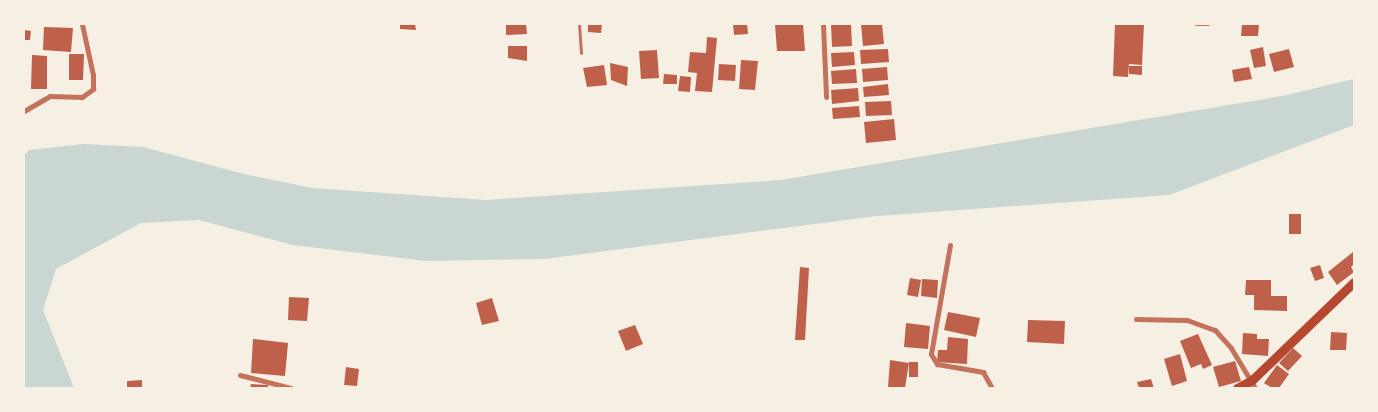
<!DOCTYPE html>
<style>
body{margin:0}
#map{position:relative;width:1378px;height:412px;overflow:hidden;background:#f6efe4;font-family:"Asap Condensed",sans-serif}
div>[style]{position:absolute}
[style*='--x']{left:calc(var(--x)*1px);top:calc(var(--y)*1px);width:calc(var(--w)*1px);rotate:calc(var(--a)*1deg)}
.water>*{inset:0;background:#c9d6d2}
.building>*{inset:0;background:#bf614a}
.service>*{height:3px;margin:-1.5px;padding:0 1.5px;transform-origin:1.5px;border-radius:1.5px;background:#c5725c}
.minor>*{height:5px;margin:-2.5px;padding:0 2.5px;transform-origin:2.5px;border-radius:2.5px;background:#c5725c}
.secondary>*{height:9px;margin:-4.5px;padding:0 4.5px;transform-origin:4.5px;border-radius:4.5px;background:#b5482f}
span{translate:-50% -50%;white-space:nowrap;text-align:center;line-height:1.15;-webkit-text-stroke:4px #f6efe4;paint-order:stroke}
.frame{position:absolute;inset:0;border:25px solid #f6efe4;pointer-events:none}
</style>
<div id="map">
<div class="water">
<i style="clip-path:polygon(1354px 79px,1354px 125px,1169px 195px,877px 216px,544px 259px,426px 261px,293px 245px,199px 220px,141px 223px,56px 269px,43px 310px,74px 388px,24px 388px,24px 156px,29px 150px,84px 144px,143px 147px,244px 174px,312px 188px,486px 200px,781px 180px,1282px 96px)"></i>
</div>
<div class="building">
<i style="clip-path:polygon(400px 24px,415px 24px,416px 30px,400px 29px)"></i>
<i style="clip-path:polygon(506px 24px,526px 24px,527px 34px,506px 35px)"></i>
<i style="clip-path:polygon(588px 24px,602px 24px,601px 33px,588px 32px)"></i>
<i style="clip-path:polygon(733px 24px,747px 24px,748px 34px,734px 35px)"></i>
<i style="clip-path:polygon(775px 24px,803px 24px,805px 51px,777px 51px)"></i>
<i style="clip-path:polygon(831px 24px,851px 24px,852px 46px,832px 47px)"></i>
<i style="clip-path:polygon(861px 24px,882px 24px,884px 44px,863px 46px)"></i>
<i style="clip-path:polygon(1115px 24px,1144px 24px,1142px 65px,1129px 64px,1128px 77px,1113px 76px)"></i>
<i style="clip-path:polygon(1242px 24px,1259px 24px,1258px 36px,1241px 36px)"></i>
<i style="clip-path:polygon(44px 27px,73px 28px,71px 52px,43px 50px)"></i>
<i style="clip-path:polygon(24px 30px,31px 31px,30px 40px,24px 40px)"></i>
<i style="clip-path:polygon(707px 37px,717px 38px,712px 92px,695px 91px,697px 73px,688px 72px,690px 52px,706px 53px)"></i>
<i style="clip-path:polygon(508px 46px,527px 46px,527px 61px,508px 58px)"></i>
<i style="clip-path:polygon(1263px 47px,1266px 66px,1254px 68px,1250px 50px)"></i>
<i style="clip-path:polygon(888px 49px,889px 62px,861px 64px,860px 50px)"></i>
<i style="clip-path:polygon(1289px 49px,1294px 67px,1274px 72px,1269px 54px)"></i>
<i style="clip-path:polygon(657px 50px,659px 78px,641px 79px,639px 51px)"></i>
<i style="clip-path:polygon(854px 52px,855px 65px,832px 67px,831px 53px)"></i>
<i style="clip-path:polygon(69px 54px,84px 54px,83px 80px,69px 80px)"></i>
<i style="clip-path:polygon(32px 55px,47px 56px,47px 89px,31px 89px)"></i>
<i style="clip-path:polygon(741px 60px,758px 61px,755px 90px,739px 89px)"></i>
<i style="clip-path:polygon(610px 63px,628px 67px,627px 86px,611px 80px)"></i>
<i style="clip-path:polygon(719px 64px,736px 65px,735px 81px,718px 80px)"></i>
<i style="clip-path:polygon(604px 65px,607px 85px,587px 87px,583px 68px)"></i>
<i style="clip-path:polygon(1129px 66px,1142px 66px,1142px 75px,1129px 74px)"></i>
<i style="clip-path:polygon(887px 67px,888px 80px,863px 82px,862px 69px)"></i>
<i style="clip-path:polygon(1249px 67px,1252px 79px,1234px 82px,1232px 70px)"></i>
<i style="clip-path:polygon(856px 69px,857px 83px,832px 84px,831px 71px)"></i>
<i style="clip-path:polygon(664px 74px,677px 75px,677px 84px,663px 84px)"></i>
<i style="clip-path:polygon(680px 76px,691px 77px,690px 92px,678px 91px)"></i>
<i style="clip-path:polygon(888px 84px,889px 95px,864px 97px,863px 87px)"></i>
<i style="clip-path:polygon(858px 88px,859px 101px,832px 104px,831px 90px)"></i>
<i style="clip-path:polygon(891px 101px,892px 115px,866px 116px,865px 102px)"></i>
<i style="clip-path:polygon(859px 106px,860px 117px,833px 119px,832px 108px)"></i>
<i style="clip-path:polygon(894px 119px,896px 140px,866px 143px,864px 122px)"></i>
<i style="clip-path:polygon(1289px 214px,1301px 214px,1301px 234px,1289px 234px)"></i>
<i style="clip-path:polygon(1353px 252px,1354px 264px,1351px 267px,1354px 272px,1337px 285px,1328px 272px)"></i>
<i style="clip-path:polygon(1320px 265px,1324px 278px,1315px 281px,1310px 268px)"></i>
<i style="clip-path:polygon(800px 267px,809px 268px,805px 340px,795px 340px)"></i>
<i style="clip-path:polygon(910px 278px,921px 280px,918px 297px,907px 295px)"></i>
<i style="clip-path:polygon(922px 279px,938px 280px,937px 298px,921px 296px)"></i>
<i style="clip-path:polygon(1246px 280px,1271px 280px,1271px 296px,1287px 296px,1287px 311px,1254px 310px,1254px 295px,1245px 295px)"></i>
<i style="clip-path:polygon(289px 297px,309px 298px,307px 321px,288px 320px)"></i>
<i style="clip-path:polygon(492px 298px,499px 321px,482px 325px,476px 303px)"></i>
<i style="clip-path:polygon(948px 312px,980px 318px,976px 337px,944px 330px)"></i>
<i style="clip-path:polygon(1028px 320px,1065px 321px,1064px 344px,1027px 342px)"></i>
<i style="clip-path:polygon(906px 323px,930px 326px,928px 349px,904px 347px)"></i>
<i style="clip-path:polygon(635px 325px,643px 344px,626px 351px,618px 331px)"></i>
<i style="clip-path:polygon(1331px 332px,1347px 333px,1346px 350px,1330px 350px)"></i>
<i style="clip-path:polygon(1243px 333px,1257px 334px,1257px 339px,1269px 339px,1268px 356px,1242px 354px)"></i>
<i style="clip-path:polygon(1198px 334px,1212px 365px,1203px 369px,1201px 364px,1191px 368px,1180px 341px)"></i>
<i style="clip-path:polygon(948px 337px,968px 339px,967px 364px,937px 362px,938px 350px,947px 350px)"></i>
<i style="clip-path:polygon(253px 339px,288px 343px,285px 376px,251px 373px)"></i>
<i style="clip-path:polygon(1293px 348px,1302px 356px,1288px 371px,1279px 363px)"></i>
<i style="clip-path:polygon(1180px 354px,1187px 381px,1172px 386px,1164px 359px)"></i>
<i style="clip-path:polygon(890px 360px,909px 363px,905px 388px,888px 387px)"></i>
<i style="clip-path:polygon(1235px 361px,1241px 381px,1219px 387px,1213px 367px)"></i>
<i style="clip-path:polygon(909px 362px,918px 362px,918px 377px,909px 377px)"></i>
<i style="clip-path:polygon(1277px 365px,1289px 374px,1279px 388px,1272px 388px,1264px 383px)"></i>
<i style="clip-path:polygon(346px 367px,359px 369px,357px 386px,344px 385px)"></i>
<i style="clip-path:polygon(1151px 379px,1154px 388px,1139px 388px,1137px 382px)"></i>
<i style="clip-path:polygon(142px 380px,142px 388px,127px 388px,127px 381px)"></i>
<i style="clip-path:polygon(251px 384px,268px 385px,268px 388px,250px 388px)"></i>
</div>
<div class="service">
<i style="--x:579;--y:24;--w:29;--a:86"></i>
<i style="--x:1196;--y:24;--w:12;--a:0"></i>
</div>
<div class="minor">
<i style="--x:823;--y:24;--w:73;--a:87.6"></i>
<i style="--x:24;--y:111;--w:30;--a:-30"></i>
<i style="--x:50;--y:96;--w:32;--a:2"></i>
<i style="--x:82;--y:97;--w:14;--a:-36"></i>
<i style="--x:93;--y:89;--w:14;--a:-90"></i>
<i style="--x:93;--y:75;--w:52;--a:-102.2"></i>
<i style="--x:950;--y:245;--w:111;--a:99.9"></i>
<i style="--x:931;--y:354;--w:12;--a:59"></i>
<i style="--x:937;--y:364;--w:47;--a:9.9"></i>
<i style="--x:983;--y:372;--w:18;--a:61"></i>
<i style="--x:1136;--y:319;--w:51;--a:1.1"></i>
<i style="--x:1187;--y:320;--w:30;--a:20"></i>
<i style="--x:1215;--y:330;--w:24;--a:48"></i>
<i style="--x:1231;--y:348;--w:47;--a:59"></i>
<i style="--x:240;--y:375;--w:53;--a:14.3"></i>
</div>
<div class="secondary">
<i style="--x:1237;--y:388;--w:17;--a:-28"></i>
<i style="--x:1252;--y:380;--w:141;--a:-43.9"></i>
</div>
<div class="frame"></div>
</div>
